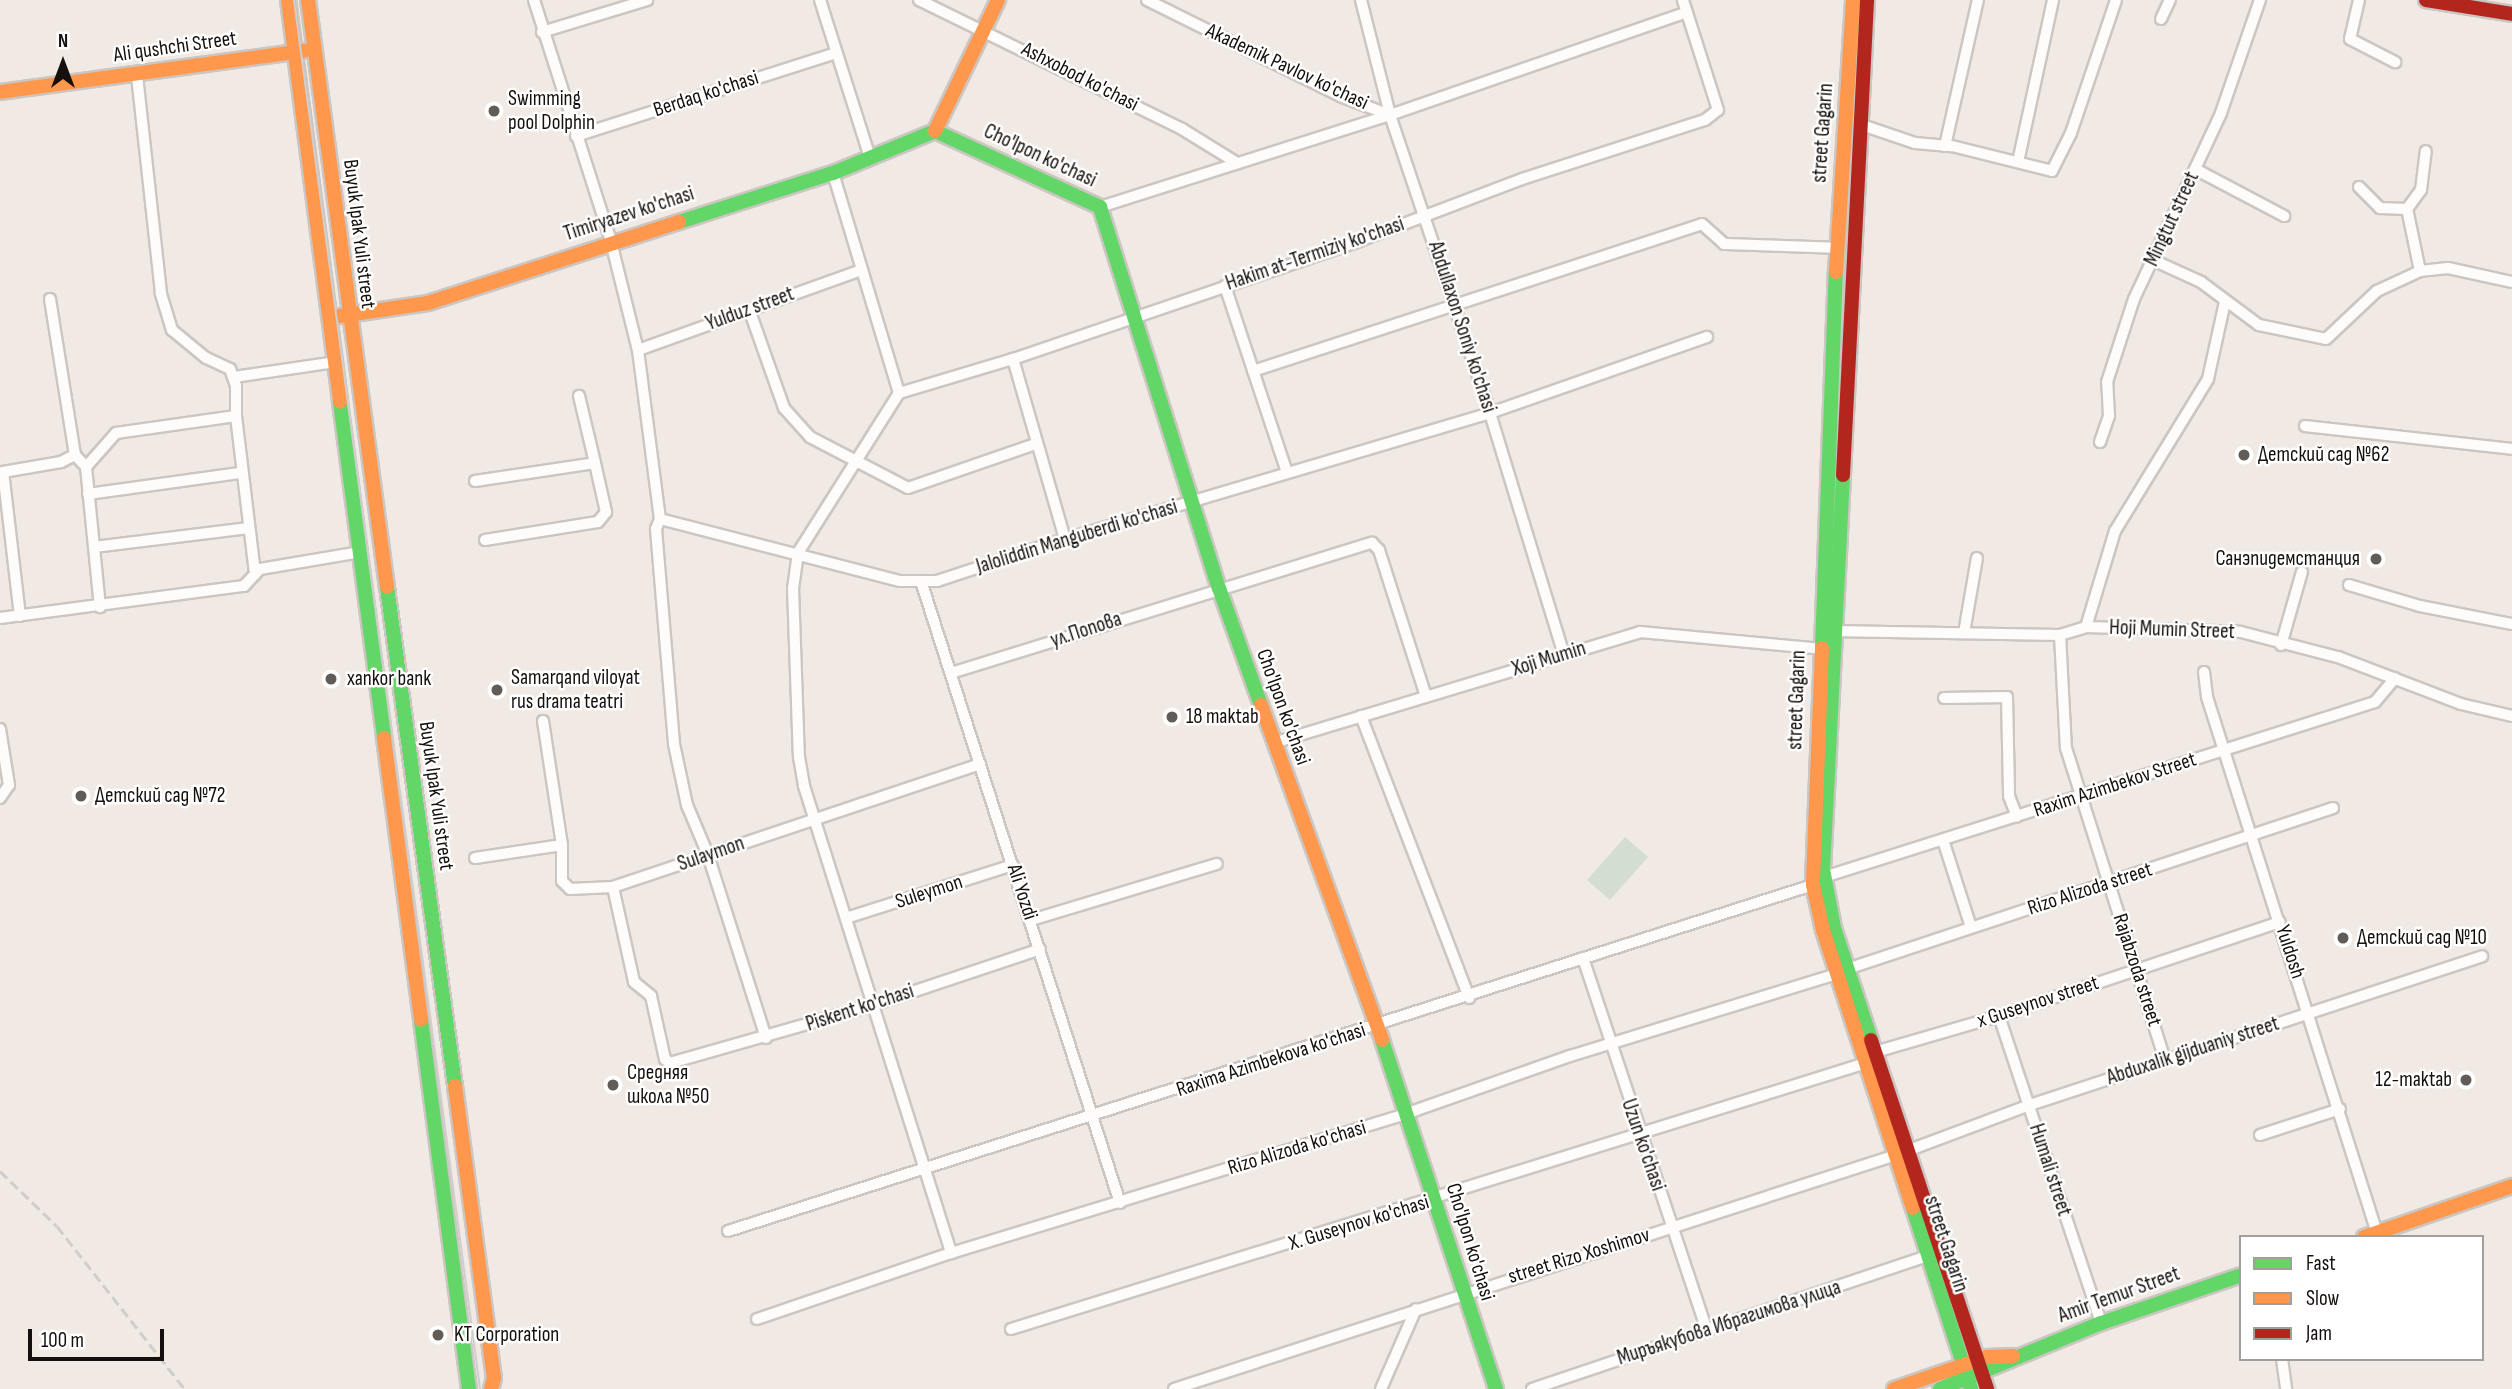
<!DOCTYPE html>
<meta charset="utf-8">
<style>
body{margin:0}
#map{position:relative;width:2512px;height:1389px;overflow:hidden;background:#f0e9e4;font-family:"Sofia Sans Condensed",sans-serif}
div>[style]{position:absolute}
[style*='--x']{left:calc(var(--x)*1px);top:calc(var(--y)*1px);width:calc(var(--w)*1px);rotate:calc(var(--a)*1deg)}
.green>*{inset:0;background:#d3ddd2}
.roads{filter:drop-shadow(2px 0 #ccc6c2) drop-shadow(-2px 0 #ccc6c2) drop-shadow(0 2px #ccc6c2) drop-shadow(0 -2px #ccc6c2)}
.street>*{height:10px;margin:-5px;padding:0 5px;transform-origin:5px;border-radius:5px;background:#fdfcfb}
.fast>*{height:14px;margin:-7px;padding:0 7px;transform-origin:7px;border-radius:7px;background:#63d668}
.slow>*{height:14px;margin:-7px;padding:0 7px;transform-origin:7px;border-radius:7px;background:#ff974d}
.jam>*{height:14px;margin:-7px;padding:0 7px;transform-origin:7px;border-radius:7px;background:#b3261e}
.tram>*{height:2px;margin:-1px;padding:0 1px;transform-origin:1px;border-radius:1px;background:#d0cecc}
.rail>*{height:2.5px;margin-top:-1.25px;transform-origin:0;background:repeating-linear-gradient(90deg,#d0cecc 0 10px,transparent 0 15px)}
.dots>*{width:19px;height:19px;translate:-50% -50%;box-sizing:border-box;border:4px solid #fff;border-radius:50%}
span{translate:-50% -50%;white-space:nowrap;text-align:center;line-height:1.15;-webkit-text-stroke:5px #fff;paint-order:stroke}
.street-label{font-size:21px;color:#15100d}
.poi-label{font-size:21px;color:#15100d}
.left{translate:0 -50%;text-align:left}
.right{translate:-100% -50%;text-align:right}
.legend{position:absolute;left:2239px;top:1235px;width:245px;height:126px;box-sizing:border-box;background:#fff;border:2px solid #a19f9e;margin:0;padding:9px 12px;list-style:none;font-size:21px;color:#15100d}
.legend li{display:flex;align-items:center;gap:14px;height:35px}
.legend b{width:35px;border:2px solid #a19f9e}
.north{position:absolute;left:28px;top:28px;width:70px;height:70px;-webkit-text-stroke:5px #fff;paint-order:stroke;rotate:0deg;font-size:19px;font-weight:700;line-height:28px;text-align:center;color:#15100d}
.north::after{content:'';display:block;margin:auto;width:24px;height:32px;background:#15100d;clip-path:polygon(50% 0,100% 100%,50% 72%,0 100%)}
.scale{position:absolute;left:28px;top:1329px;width:136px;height:32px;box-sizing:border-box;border:4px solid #15100d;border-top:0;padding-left:9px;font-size:21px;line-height:24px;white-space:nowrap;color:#15100d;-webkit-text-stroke:5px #fff;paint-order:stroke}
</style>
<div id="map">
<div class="green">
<i style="clip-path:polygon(1625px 837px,1648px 857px,1610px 900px,1587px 880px)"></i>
</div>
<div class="roads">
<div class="street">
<i style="--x:534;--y:0;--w:254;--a:72.3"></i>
<i style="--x:611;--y:242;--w:111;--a:76"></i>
<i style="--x:638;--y:350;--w:170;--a:82.6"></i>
<i style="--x:660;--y:519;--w:11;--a:112"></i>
<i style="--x:656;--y:529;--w:216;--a:85.2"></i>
<i style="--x:674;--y:744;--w:62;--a:78"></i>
<i style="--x:687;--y:805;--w:54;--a:67.2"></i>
<i style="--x:708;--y:855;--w:192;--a:72.4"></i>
<i style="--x:820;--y:0;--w:166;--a:72.4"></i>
<i style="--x:919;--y:0;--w:293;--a:26.1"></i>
<i style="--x:1182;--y:129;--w:65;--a:31.7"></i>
<i style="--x:1147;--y:0;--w:216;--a:26.4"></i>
<i style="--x:1340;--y:96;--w:53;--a:20.8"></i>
<i style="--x:1361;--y:0;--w:119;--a:75.8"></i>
<i style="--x:1390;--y:115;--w:314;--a:71.4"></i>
<i style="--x:1490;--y:413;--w:253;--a:73"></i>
<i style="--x:2359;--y:0;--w:40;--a:103"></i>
<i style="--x:2350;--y:39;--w:51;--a:27.1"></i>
<i style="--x:2161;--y:19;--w:21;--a:-65"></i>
<i style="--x:542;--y:32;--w:110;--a:-16.9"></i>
<i style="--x:1859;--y:124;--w:59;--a:18.7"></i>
<i style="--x:1915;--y:143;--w:37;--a:5"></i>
<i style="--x:1952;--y:146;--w:103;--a:14"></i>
<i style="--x:2052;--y:171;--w:42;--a:-63.4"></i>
<i style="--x:2071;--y:133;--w:140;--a:-71.3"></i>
<i style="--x:576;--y:136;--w:273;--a:-17.7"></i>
<i style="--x:1945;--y:146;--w:150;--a:-77.3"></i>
<i style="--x:2018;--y:162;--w:166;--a:-77.8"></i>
<i style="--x:2195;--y:169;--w:101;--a:27.8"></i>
<i style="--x:833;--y:173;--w:230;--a:73.3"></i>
<i style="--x:899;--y:393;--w:189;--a:122.3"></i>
<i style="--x:798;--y:553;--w:35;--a:98"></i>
<i style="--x:793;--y:588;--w:169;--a:88"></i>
<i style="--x:799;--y:757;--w:29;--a:80"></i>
<i style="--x:804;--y:786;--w:490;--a:72.5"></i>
<i style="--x:2359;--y:187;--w:30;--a:45"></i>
<i style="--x:2380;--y:208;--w:27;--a:2"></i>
<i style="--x:1100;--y:207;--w:304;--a:-17.6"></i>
<i style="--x:1390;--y:115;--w:314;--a:-19.1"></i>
<i style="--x:2155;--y:261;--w:51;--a:24.5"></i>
<i style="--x:2201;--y:282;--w:72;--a:36.6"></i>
<i style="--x:2259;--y:325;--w:68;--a:11.8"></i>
<i style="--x:2326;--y:339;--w:70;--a:-43.3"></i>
<i style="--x:2377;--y:291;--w:47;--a:-24.9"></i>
<i style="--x:2420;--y:271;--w:28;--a:-6"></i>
<i style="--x:2448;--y:268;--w:66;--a:12.3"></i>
<i style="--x:2420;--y:271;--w:63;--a:-101.8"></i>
<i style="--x:2407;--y:209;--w:24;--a:-54"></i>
<i style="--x:2421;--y:190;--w:39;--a:-83"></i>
<i style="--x:1225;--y:286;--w:196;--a:71.6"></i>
<i style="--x:50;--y:299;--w:158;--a:80.9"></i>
<i style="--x:75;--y:455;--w:16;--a:47"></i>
<i style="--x:86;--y:467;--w:141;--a:84.3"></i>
<i style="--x:749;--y:309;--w:105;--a:70.5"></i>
<i style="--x:784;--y:408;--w:39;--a:48"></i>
<i style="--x:810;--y:437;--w:110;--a:27.5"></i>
<i style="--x:908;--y:488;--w:134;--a:-19.1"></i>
<i style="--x:638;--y:350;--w:238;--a:-19.7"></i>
<i style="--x:1013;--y:359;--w:187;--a:73.9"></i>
<i style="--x:1253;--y:371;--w:472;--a:-18.1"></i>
<i style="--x:1702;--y:224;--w:30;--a:42"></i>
<i style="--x:1724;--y:244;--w:113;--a:2"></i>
<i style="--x:234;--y:377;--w:102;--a:-8.4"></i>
<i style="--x:899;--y:393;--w:119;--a:-16.6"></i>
<i style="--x:1013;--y:359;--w:366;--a:-18.8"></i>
<i style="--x:1359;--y:241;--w:174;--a:-20.8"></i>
<i style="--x:1522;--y:179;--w:192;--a:-17.9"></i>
<i style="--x:1705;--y:120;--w:16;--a:-38"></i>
<i style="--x:1718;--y:110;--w:115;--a:-107.7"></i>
<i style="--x:236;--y:416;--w:159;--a:83.1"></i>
<i style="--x:2305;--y:426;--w:208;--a:6.3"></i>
<i style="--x:2100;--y:442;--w:28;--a:-71"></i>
<i style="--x:2109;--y:416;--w:34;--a:-93"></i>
<i style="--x:2107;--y:382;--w:87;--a:-72"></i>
<i style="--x:2134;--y:299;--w:205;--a:-64.9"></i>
<i style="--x:2221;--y:113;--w:120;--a:-71"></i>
<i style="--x:86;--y:467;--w:45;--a:-48.6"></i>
<i style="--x:116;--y:433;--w:121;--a:-8.1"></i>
<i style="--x:236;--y:416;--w:30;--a:-90"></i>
<i style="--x:236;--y:386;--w:18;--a:-109"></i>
<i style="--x:230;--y:369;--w:26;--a:-155"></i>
<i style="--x:206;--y:358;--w:44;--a:-140.5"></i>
<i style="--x:172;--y:330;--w:39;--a:-107"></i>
<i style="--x:161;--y:293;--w:220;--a:-96.3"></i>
<i style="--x:475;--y:481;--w:121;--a:-8.5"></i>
<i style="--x:595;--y:463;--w:69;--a:-103.4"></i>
<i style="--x:88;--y:494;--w:153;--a:-7.9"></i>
<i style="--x:660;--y:519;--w:248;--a:14.5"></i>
<i style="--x:900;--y:581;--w:37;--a:0"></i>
<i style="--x:937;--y:581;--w:135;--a:-18.2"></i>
<i style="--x:1065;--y:539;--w:443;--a:-16.5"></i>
<i style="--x:1490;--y:413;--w:230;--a:-19.3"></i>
<i style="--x:485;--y:540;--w:114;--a:-9.1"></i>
<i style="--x:598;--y:522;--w:13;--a:-51"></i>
<i style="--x:606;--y:512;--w:50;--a:-102.7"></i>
<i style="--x:94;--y:547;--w:156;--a:-7"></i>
<i style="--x:921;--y:581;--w:653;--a:72.26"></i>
<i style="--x:2349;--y:585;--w:74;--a:16.5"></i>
<i style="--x:2420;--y:606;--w:94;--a:11.1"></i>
<i style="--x:20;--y:616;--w:145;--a:-96.7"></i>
<i style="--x:3;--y:472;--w:59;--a:-9.8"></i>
<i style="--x:61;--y:462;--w:16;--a:-27"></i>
<i style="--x:0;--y:618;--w:246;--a:-7.5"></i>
<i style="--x:244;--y:586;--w:23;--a:-47"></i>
<i style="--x:260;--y:569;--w:102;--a:-9.6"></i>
<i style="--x:2086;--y:627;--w:100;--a:-73.2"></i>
<i style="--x:2115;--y:531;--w:178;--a:-58.5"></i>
<i style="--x:2208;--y:379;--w:79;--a:-77.6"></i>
<i style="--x:1832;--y:631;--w:228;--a:1"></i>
<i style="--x:2060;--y:635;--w:27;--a:-17"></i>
<i style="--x:2086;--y:627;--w:155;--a:1.8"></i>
<i style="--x:2241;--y:632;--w:100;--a:14.5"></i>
<i style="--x:2338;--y:657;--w:132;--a:20.9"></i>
<i style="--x:2461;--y:704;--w:52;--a:13.2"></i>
<i style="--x:1964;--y:633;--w:76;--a:-80.2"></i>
<i style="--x:2060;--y:635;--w:113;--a:87"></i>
<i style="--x:2066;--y:748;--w:327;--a:72.4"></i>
<i style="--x:2281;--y:645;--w:76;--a:-74"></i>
<i style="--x:2204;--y:672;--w:25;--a:83"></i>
<i style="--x:2207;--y:697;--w:562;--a:72.4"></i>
<i style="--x:951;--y:673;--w:441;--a:-17.2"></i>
<i style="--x:1372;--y:543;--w:10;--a:45"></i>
<i style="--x:1379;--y:550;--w:153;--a:72.2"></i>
<i style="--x:1944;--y:698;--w:63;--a:-0.9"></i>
<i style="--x:2007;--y:697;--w:99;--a:88.8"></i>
<i style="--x:2009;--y:796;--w:22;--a:69"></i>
<i style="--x:1361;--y:716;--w:302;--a:69"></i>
<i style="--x:543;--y:721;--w:125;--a:81.3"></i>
<i style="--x:0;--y:729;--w:57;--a:80.9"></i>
<i style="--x:9;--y:785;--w:16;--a:125"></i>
<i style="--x:1273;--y:743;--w:383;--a:-16.8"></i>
<i style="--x:1640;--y:632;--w:186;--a:5.3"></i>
<i style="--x:1943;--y:840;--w:91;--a:72.2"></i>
<i style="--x:475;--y:858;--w:88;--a:-8.5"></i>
<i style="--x:562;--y:845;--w:36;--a:90"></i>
<i style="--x:562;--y:881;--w:11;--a:45"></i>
<i style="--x:570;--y:889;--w:43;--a:-2.7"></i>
<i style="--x:613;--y:887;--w:387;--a:-18.5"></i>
<i style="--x:1824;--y:877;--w:578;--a:-17.62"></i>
<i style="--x:2375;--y:702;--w:31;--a:-50"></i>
<i style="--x:613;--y:887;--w:97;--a:77.5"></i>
<i style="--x:634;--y:982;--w:22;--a:39"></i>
<i style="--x:651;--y:996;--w:65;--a:77.5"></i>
<i style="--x:665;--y:1059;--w:6;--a:39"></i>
<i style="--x:670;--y:1063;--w:211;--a:-15.9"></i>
<i style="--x:873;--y:1005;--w:176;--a:-18.5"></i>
<i style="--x:846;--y:918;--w:175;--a:-17.6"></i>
<i style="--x:1031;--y:920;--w:194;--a:-16.8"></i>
<i style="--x:1583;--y:958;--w:393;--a:71.6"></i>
<i style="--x:1847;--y:969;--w:512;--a:-18.33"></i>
<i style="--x:1999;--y:1016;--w:324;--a:71.6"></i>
<i style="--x:1875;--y:1052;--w:129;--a:-16.2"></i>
<i style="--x:1999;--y:1016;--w:296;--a:-18.5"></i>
<i style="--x:2260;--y:1135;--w:84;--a:-18"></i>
<i style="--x:728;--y:1231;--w:1139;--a:-17.69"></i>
<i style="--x:757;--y:1319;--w:205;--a:-18.8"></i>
<i style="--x:951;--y:1253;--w:475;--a:-17"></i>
<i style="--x:1405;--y:1114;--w:175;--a:-19.4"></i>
<i style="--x:1570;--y:1056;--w:279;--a:-17.1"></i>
<i style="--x:1011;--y:1329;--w:895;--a:-17.28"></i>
<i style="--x:2282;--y:1359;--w:30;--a:82"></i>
<i style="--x:1174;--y:1389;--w:759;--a:-17.96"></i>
<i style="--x:1896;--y:1155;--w:143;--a:-20.5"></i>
<i style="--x:2030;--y:1105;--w:476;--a:-18.2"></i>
<i style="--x:1381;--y:1389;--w:87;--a:-66.4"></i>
<i style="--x:1532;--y:1389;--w:417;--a:-18.6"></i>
</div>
<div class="fast">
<i style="--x:935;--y:131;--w:182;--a:24.7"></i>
<i style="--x:1100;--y:207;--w:399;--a:72.7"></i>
<i style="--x:1219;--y:588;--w:124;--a:70.3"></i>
<i style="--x:679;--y:222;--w:162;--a:-17.7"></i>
<i style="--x:833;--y:173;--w:110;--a:-22.4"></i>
<i style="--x:340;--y:402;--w:339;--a:82.5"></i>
<i style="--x:1843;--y:475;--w:395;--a:92.9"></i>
<i style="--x:1823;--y:869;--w:60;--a:79.4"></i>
<i style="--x:1834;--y:928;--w:118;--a:71.7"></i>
<i style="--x:387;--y:587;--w:504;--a:82.24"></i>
<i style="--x:1822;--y:648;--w:376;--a:-87.9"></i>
<i style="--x:421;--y:1020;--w:372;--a:82.6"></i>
<i style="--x:1382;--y:1040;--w:367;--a:71.9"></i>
<i style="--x:1913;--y:1208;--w:190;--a:72.2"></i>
<i style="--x:1940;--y:1389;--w:174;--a:-22.3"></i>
<i style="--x:2101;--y:1323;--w:148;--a:-18.9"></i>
</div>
<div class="slow">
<i style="--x:288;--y:0;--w:405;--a:82.6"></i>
<i style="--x:308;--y:0;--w:592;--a:82.34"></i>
<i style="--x:0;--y:92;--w:307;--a:-7.7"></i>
<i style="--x:935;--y:131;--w:145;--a:-64.3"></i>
<i style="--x:1836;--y:272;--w:273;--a:-86.4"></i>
<i style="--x:340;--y:316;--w:89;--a:-8.4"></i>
<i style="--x:428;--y:303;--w:264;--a:-17.9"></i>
<i style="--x:1822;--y:648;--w:237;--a:92.2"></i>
<i style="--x:1813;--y:885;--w:46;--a:77.5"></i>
<i style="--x:1823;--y:930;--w:292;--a:72.1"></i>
<i style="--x:1261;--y:705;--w:356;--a:70.1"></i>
<i style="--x:384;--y:738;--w:284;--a:82.5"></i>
<i style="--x:455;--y:1086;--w:295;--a:82.4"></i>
<i style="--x:494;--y:1378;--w:11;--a:105"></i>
<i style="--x:2364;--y:1237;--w:157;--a:-19"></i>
<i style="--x:1894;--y:1389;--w:98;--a:-19"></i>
<i style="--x:1987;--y:1357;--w:26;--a:-2"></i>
</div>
<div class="jam">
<i style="--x:2426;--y:0;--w:87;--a:9.2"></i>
<i style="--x:1843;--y:475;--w:476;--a:-87.1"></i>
<i style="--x:1871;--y:1040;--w:368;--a:71.6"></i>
</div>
</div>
<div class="tram">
<i style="--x:294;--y:0;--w:1401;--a:82.37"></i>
</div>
<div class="rail">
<i style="--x:0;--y:1171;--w:79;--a:44"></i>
<i style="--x:57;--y:1226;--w:207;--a:51.9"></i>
</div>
<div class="dots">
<i style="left:494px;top:111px;background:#625c58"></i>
<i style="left:2244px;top:455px;background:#625c58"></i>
<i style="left:2376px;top:559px;background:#625c58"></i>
<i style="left:331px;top:679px;background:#625c58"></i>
<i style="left:497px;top:690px;background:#625c58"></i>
<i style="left:1172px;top:717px;background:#625c58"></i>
<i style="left:81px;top:796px;background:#625c58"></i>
<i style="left:2343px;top:938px;background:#625c58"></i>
<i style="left:2466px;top:1080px;background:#625c58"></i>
<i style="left:613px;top:1085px;background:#625c58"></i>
<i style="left:438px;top:1335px;background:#625c58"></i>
</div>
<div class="street-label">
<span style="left:175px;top:47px;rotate:-8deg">Ali qushchi Street</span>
<span style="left:1287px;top:67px;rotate:25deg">Akademik Pavlov ko'chasi</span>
<span style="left:1080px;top:77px;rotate:27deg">Ashxobod ko'chasi</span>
<span style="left:706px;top:94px;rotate:-18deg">Berdaq ko'chasi</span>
<span style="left:1823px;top:133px;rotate:-86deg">street Gagarin</span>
<span style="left:1040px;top:156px;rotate:25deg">Cho'lpon ko'chasi</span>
<span style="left:629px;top:214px;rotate:-18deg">Timiryazev ko'chasi</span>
<span style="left:2172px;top:219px;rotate:-65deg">Mingtut street</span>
<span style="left:359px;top:234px;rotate:83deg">Buyuk Ipak Yuli street</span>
<span style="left:1315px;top:254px;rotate:-19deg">Hakim at-Termiziy ko'chasi</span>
<span style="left:750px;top:309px;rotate:-20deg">Yulduz street</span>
<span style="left:1462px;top:327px;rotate:72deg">Abdullaxon Soniy ko'chasi</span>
<span style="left:1077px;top:537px;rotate:-17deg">Jaloliddin Manguberdi ko'chasi</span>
<span style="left:1086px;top:630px;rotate:-18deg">ул.Попова</span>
<span style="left:2172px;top:630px;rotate:2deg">Hoji Mumin Street</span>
<span style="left:1549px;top:659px;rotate:-17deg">Xoji Mumin</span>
<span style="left:1797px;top:700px;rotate:-88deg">street Gagarin</span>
<span style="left:1283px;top:707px;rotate:70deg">Cho'lpon ko'chasi</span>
<span style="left:2115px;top:785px;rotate:-18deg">Raxim Azimbekov Street</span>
<span style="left:436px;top:796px;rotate:82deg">Buyuk Ipak Yuli street</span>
<span style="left:711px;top:854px;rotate:-19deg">Sulaymon</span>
<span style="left:2090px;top:889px;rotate:-18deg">Rizo Alizoda street</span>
<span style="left:929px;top:892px;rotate:-18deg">Suleymon</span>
<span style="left:1022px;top:892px;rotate:72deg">Ali Yozdi</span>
<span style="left:2290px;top:952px;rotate:72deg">Yuldosh</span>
<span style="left:2137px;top:970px;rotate:72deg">Rajabzoda street</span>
<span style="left:2038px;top:1002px;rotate:-18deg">x Guseynov street</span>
<span style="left:860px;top:1008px;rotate:-18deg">Piskent ko'chasi</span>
<span style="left:2193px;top:1051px;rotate:-18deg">Abduxalik gijduaniy street</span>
<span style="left:1271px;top:1060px;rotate:-18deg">Raxima Azimbekova ko'chasi</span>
<span style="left:1643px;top:1145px;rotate:71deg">Uzun ko'chasi</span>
<span style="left:1297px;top:1148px;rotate:-17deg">Rizo Alizoda ko'chasi</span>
<span style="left:2050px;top:1170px;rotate:72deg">Humali street</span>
<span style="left:1359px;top:1223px;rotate:-17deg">X. Guseynov ko'chasi</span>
<span style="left:1470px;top:1242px;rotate:73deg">Cho'lpon ko'chasi</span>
<span style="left:1946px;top:1244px;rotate:72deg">street Gagarin</span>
<span style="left:1579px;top:1256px;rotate:-17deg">street Rizo Xoshimov</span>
<span style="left:2119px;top:1295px;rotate:-20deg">Amir Temur Street</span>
<span style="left:1729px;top:1323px;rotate:-18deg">Миръякубова Ибрагимова улица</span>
</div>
<div class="poi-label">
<span class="left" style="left:508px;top:111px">Swimming<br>pool Dolphin</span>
<span class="left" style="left:2258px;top:455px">Детский сад №62</span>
<span class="right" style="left:2360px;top:559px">Санэпидемстанция</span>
<span class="left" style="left:511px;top:690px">Samarqand viloyat<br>rus drama teatri</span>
<span class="left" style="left:347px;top:679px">xankor bank</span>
<span class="left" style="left:1186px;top:717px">18 maktab</span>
<span class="left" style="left:95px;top:796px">Детский сад №72</span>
<span class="left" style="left:2357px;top:938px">Детский сад №10</span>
<span class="left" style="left:627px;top:1085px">Средняя<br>школа №50</span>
<span class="right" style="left:2452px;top:1080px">12-maktab</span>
<span class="left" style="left:454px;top:1335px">KT Corporation</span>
</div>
<ul class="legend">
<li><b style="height:9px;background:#63d668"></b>Fast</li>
<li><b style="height:9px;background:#ff974d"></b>Slow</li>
<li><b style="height:9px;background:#b3261e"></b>Jam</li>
</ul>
<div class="north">N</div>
<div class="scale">100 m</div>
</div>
